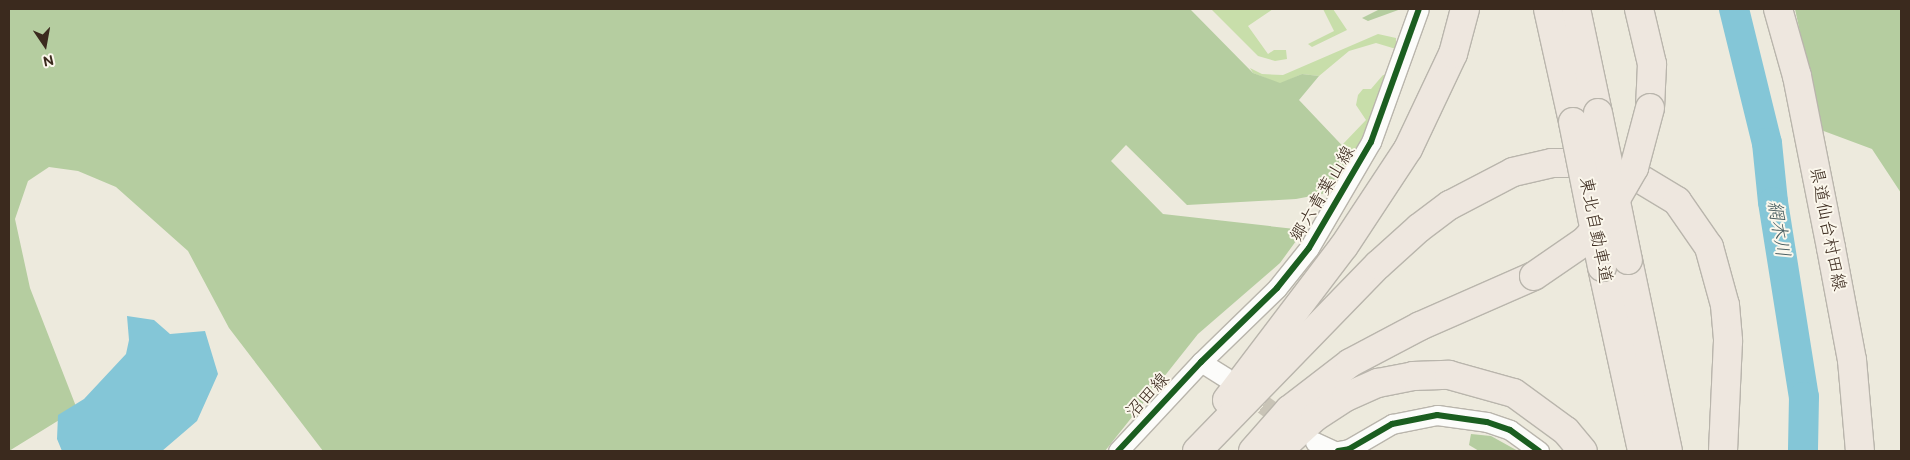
<!DOCTYPE html>
<meta charset="utf-8">
<style>
body{margin:0}
#map{position:relative;width:1910px;height:460px;overflow:hidden;background:#edeadd;font-family:"Balsamiq Sans","Klee One",sans-serif}
div>[style]{position:absolute}
[style*='--x']{left:calc(var(--x)*1px);top:calc(var(--y)*1px);width:calc(var(--w)*1px);rotate:calc(var(--a)*1deg)}
.green>*{inset:0;background:#c8deaa}
.forest>*{inset:0;background:#b5cda0}
.water>*{inset:0;background:#84c6d7}
.river>*{height:30px;margin:-15px;padding:0 15px;transform-origin:15px;border-radius:15px;background:#84c6d7}
.minor-tunnel>*{height:19px;margin-top:-9.5px;transform-origin:0;background:repeating-linear-gradient(90deg,#c9c4b7 0 19px,transparent 0 28px)}
.roads{filter:drop-shadow(1px 0 #b9b5ac) drop-shadow(-1px 0 #b9b5ac) drop-shadow(0 1px #b9b5ac) drop-shadow(0 -1px #b9b5ac)}
.minor>*{height:19px;margin:-9.5px;padding:0 9.5px;transform-origin:9.5px;border-radius:9.5px;background:#fcfcfa}
.primary>*{height:28px;margin:-14px;padding:0 14px;transform-origin:14px;border-radius:14px;background:#eee7df}
.motorway>*{height:28px;margin:-14px;padding:0 14px;transform-origin:14px;border-radius:14px;background:#eee7df}
.bridges{filter:drop-shadow(1px 0 #b9b5ac) drop-shadow(-1px 0 #b9b5ac) drop-shadow(0 1px #b9b5ac) drop-shadow(0 -1px #b9b5ac)}
.motorway-bridge>*{height:28px;margin:-14px;padding:0 14px;transform-origin:14px;border-radius:14px;background:#eee7df}
.cycleway>*{height:6px;margin:-3px;padding:0 3px;transform-origin:3px;border-radius:3px;background:#1b5e20}
span{translate:-50% -50%;white-space:nowrap;text-align:center;line-height:1.15;-webkit-text-stroke:4px #fbf7ec;paint-order:stroke}
.street-label{font-size:18px;color:#3b2a1e}
.water-label{font-size:19px;color:#455b5e;font-style:italic}
.frame{position:absolute;inset:0;border:10px solid #3b2a1e;pointer-events:none}
.north{position:absolute;left:20px;top:20px;width:50px;height:50px;-webkit-text-stroke:4px #fbf7ec;paint-order:stroke;rotate:168deg;font-size:14px;font-weight:700;line-height:20px;text-align:center;color:#3b2a1e}
.north::after{content:'';display:block;margin:auto;width:18px;height:22px;background:#3b2a1e;clip-path:polygon(50% 0,100% 100%,50% 72%,0 100%)}
</style>
<div id="map">
<div class="green">
<i style="clip-path:polygon(1211px 9px,1273px 9px,1248px 26px,1268px 54px,1274px 50px,1286px 50px,1287px 59px,1275px 61px,1258px 56px)"></i>
<i style="clip-path:polygon(1323px 9px,1333px 9px,1347px 30px,1312px 47px,1308px 44px,1334px 31px)"></i>
<i style="clip-path:polygon(1378px 34px,1396px 38px,1396px 49px,1376px 43px,1349px 51px,1319px 76px,1302px 74px,1280px 84px,1253px 73px,1250px 68px,1262px 74px,1283px 75px)"></i>
<i style="clip-path:polygon(1383px 75px,1389px 75px,1354px 158px,1343px 144px,1366px 120px,1356px 105px,1358px 95px,1363px 89px,1371px 89px)"></i>
</div>
<div class="forest">
<i style="clip-path:polygon(9px 9px,1190px 9px,1253px 73px,1280px 83px,1302px 74px,1319px 76px,1299px 100px,1354px 158px,1327px 193px,1296px 199px,1187px 205px,1126px 145px,1111px 161px,1163px 214px,1304px 230px,1280px 263px,1198px 334px,1105px 451px,323px 451px,229px 328px,188px 251px,116px 187px,78px 171px,49px 167px,28px 181px,15px 219px,30px 288px,77px 409px,9px 451px)"></i>
<i style="clip-path:polygon(1380px 9px,1401px 9px,1368px 21px,1362px 18px)"></i>
<i style="clip-path:polygon(1795px 9px,1901px 9px,1901px 193px,1872px 149px,1821px 130px)"></i>
<i style="clip-path:polygon(1471px 434px,1491px 436px,1518px 451px,1479px 451px,1469px 445px)"></i>
</div>
<div class="water">
<i style="clip-path:polygon(127px 316px,154px 320px,170px 334px,205px 331px,218px 374px,197px 421px,162px 451px,62px 451px,57px 439px,58px 415px,84px 399px,126px 354px,129px 340px)"></i>
</div>
<div class="river">
<i style="--x:1734;--y:9;--w:138;--a:76.2"></i>
<i style="--x:1767;--y:143;--w:59;--a:84.2"></i>
<i style="--x:1773;--y:202;--w:197;--a:81"></i>
<i style="--x:1804;--y:397;--w:54;--a:91.1"></i>
</div>
<div class="minor-tunnel">
<i style="--x:1241;--y:388;--w:63;--a:36"></i>
</div>
<div class="roads">
<div class="minor">
<i style="--x:1201;--y:362;--w:28;--a:32"></i>
<i style="--x:1315;--y:442;--w:21;--a:25"></i>
<i style="--x:1118;--y:451;--w:122;--a:-47"></i>
<i style="--x:1201;--y:362;--w:106;--a:-44.2"></i>
<i style="--x:1277;--y:288;--w:51;--a:-51.3"></i>
<i style="--x:1309;--y:248;--w:123;--a:-59.7"></i>
<i style="--x:1371;--y:142;--w:141;--a:-70.2"></i>
<i style="--x:1338;--y:451;--w:11;--a:-10"></i>
<i style="--x:1349;--y:449;--w:50;--a:-30.2"></i>
<i style="--x:1392;--y:424;--w:46;--a:-11.3"></i>
<i style="--x:1437;--y:415;--w:50;--a:8"></i>
<i style="--x:1487;--y:422;--w:24;--a:19"></i>
<i style="--x:1510;--y:430;--w:36;--a:36"></i>
</div>
<div class="primary">
<i style="--x:1778;--y:9;--w:70;--a:74.2"></i>
<i style="--x:1797;--y:76;--w:175;--a:78.8"></i>
<i style="--x:1831;--y:248;--w:114;--a:79.4"></i>
<i style="--x:1852;--y:360;--w:91;--a:85"></i>
</div>
<div class="motorway">
<i style="--x:1548;--y:9;--w:116;--a:77.5"></i>
<i style="--x:1576;--y:9;--w:106;--a:78.1"></i>
<i style="--x:1639;--y:9;--w:57;--a:76.7"></i>
<i style="--x:1652;--y:64;--w:44;--a:92.6"></i>
<i style="--x:1628;--y:260;--w:195;--a:78.2"></i>
<i style="--x:1602;--y:267;--w:188;--a:77.7"></i>
<i style="--x:1227;--y:400;--w:193;--a:-52.8"></i>
<i style="--x:1344;--y:246;--w:116;--a:-56.6"></i>
<i style="--x:1408;--y:149;--w:105;--a:-64.7"></i>
<i style="--x:1453;--y:54;--w:47;--a:-75.1"></i>
<i style="--x:1197;--y:451;--w:260;--a:-45.8"></i>
<i style="--x:1378;--y:265;--w:55;--a:-42.1"></i>
<i style="--x:1419;--y:228;--w:39;--a:-37"></i>
<i style="--x:1450;--y:205;--w:71;--a:-27.6"></i>
<i style="--x:1513;--y:172;--w:40;--a:-13"></i>
<i style="--x:1552;--y:163;--w:42;--a:0"></i>
<i style="--x:1594;--y:163;--w:31;--a:11"></i>
<i style="--x:1624;--y:169;--w:62;--a:31.1"></i>
<i style="--x:1677;--y:201;--w:56;--a:55.2"></i>
<i style="--x:1709;--y:247;--w:60;--a:74.6"></i>
<i style="--x:1725;--y:305;--w:36;--a:85"></i>
<i style="--x:1728;--y:341;--w:110;--a:92.6"></i>
<i style="--x:1253;--y:451;--w:55;--a:-48.7"></i>
<i style="--x:1289;--y:410;--w:77;--a:-37.6"></i>
<i style="--x:1350;--y:363;--w:79;--a:-27.9"></i>
<i style="--x:1420;--y:326;--w:124;--a:-23.7"></i>
<i style="--x:1278;--y:451;--w:50;--a:-42.6"></i>
<i style="--x:1315;--y:417;--w:37;--a:-33"></i>
<i style="--x:1346;--y:397;--w:35;--a:-24"></i>
<i style="--x:1378;--y:383;--w:36;--a:-11"></i>
<i style="--x:1413;--y:376;--w:36;--a:-2"></i>
<i style="--x:1449;--y:375;--w:67;--a:15.5"></i>
<i style="--x:1514;--y:393;--w:64;--a:36.2"></i>
<i style="--x:1566;--y:431;--w:26;--a:50"></i>
</div>
</div>
<div class="bridges">
<div class="motorway-bridge">
<i style="--x:1598;--y:113;--w:150;--a:78.5"></i>
<i style="--x:1573;--y:122;--w:148;--a:78.7"></i>
<i style="--x:1534;--y:276;--w:62;--a:-34.5"></i>
<i style="--x:1585;--y:241;--w:30;--a:-49"></i>
<i style="--x:1605;--y:218;--w:58;--a:-59.9"></i>
<i style="--x:1634;--y:168;--w:62;--a:-75.1"></i>
</div>
</div>
<div class="cycleway">
<i style="--x:1118;--y:451;--w:122;--a:-47"></i>
<i style="--x:1201;--y:362;--w:106;--a:-44.2"></i>
<i style="--x:1277;--y:288;--w:51;--a:-51.3"></i>
<i style="--x:1309;--y:248;--w:123;--a:-59.7"></i>
<i style="--x:1371;--y:142;--w:141;--a:-70.2"></i>
<i style="--x:1338;--y:451;--w:11;--a:-10"></i>
<i style="--x:1349;--y:449;--w:50;--a:-30.2"></i>
<i style="--x:1392;--y:424;--w:46;--a:-11.3"></i>
<i style="--x:1437;--y:415;--w:50;--a:8"></i>
<i style="--x:1487;--y:422;--w:24;--a:19"></i>
<i style="--x:1510;--y:430;--w:36;--a:36"></i>
</div>
<div class="street-label">
<span style="left:1323px;top:194px;rotate:-59deg">郷六青葉山線</span>
<span style="left:1827px;top:229px;rotate:79deg">県道仙台村田線</span>
<span style="left:1595px;top:230px;rotate:79deg">東北自動車道</span>
<span style="left:1148px;top:396px;rotate:-47deg">沼田線</span>
</div>
<div class="water-label">
<span style="left:1778px;top:229px;rotate:81deg">網木川</span>
</div>
<div class="frame"></div>
<div class="north">N</div>
</div>
